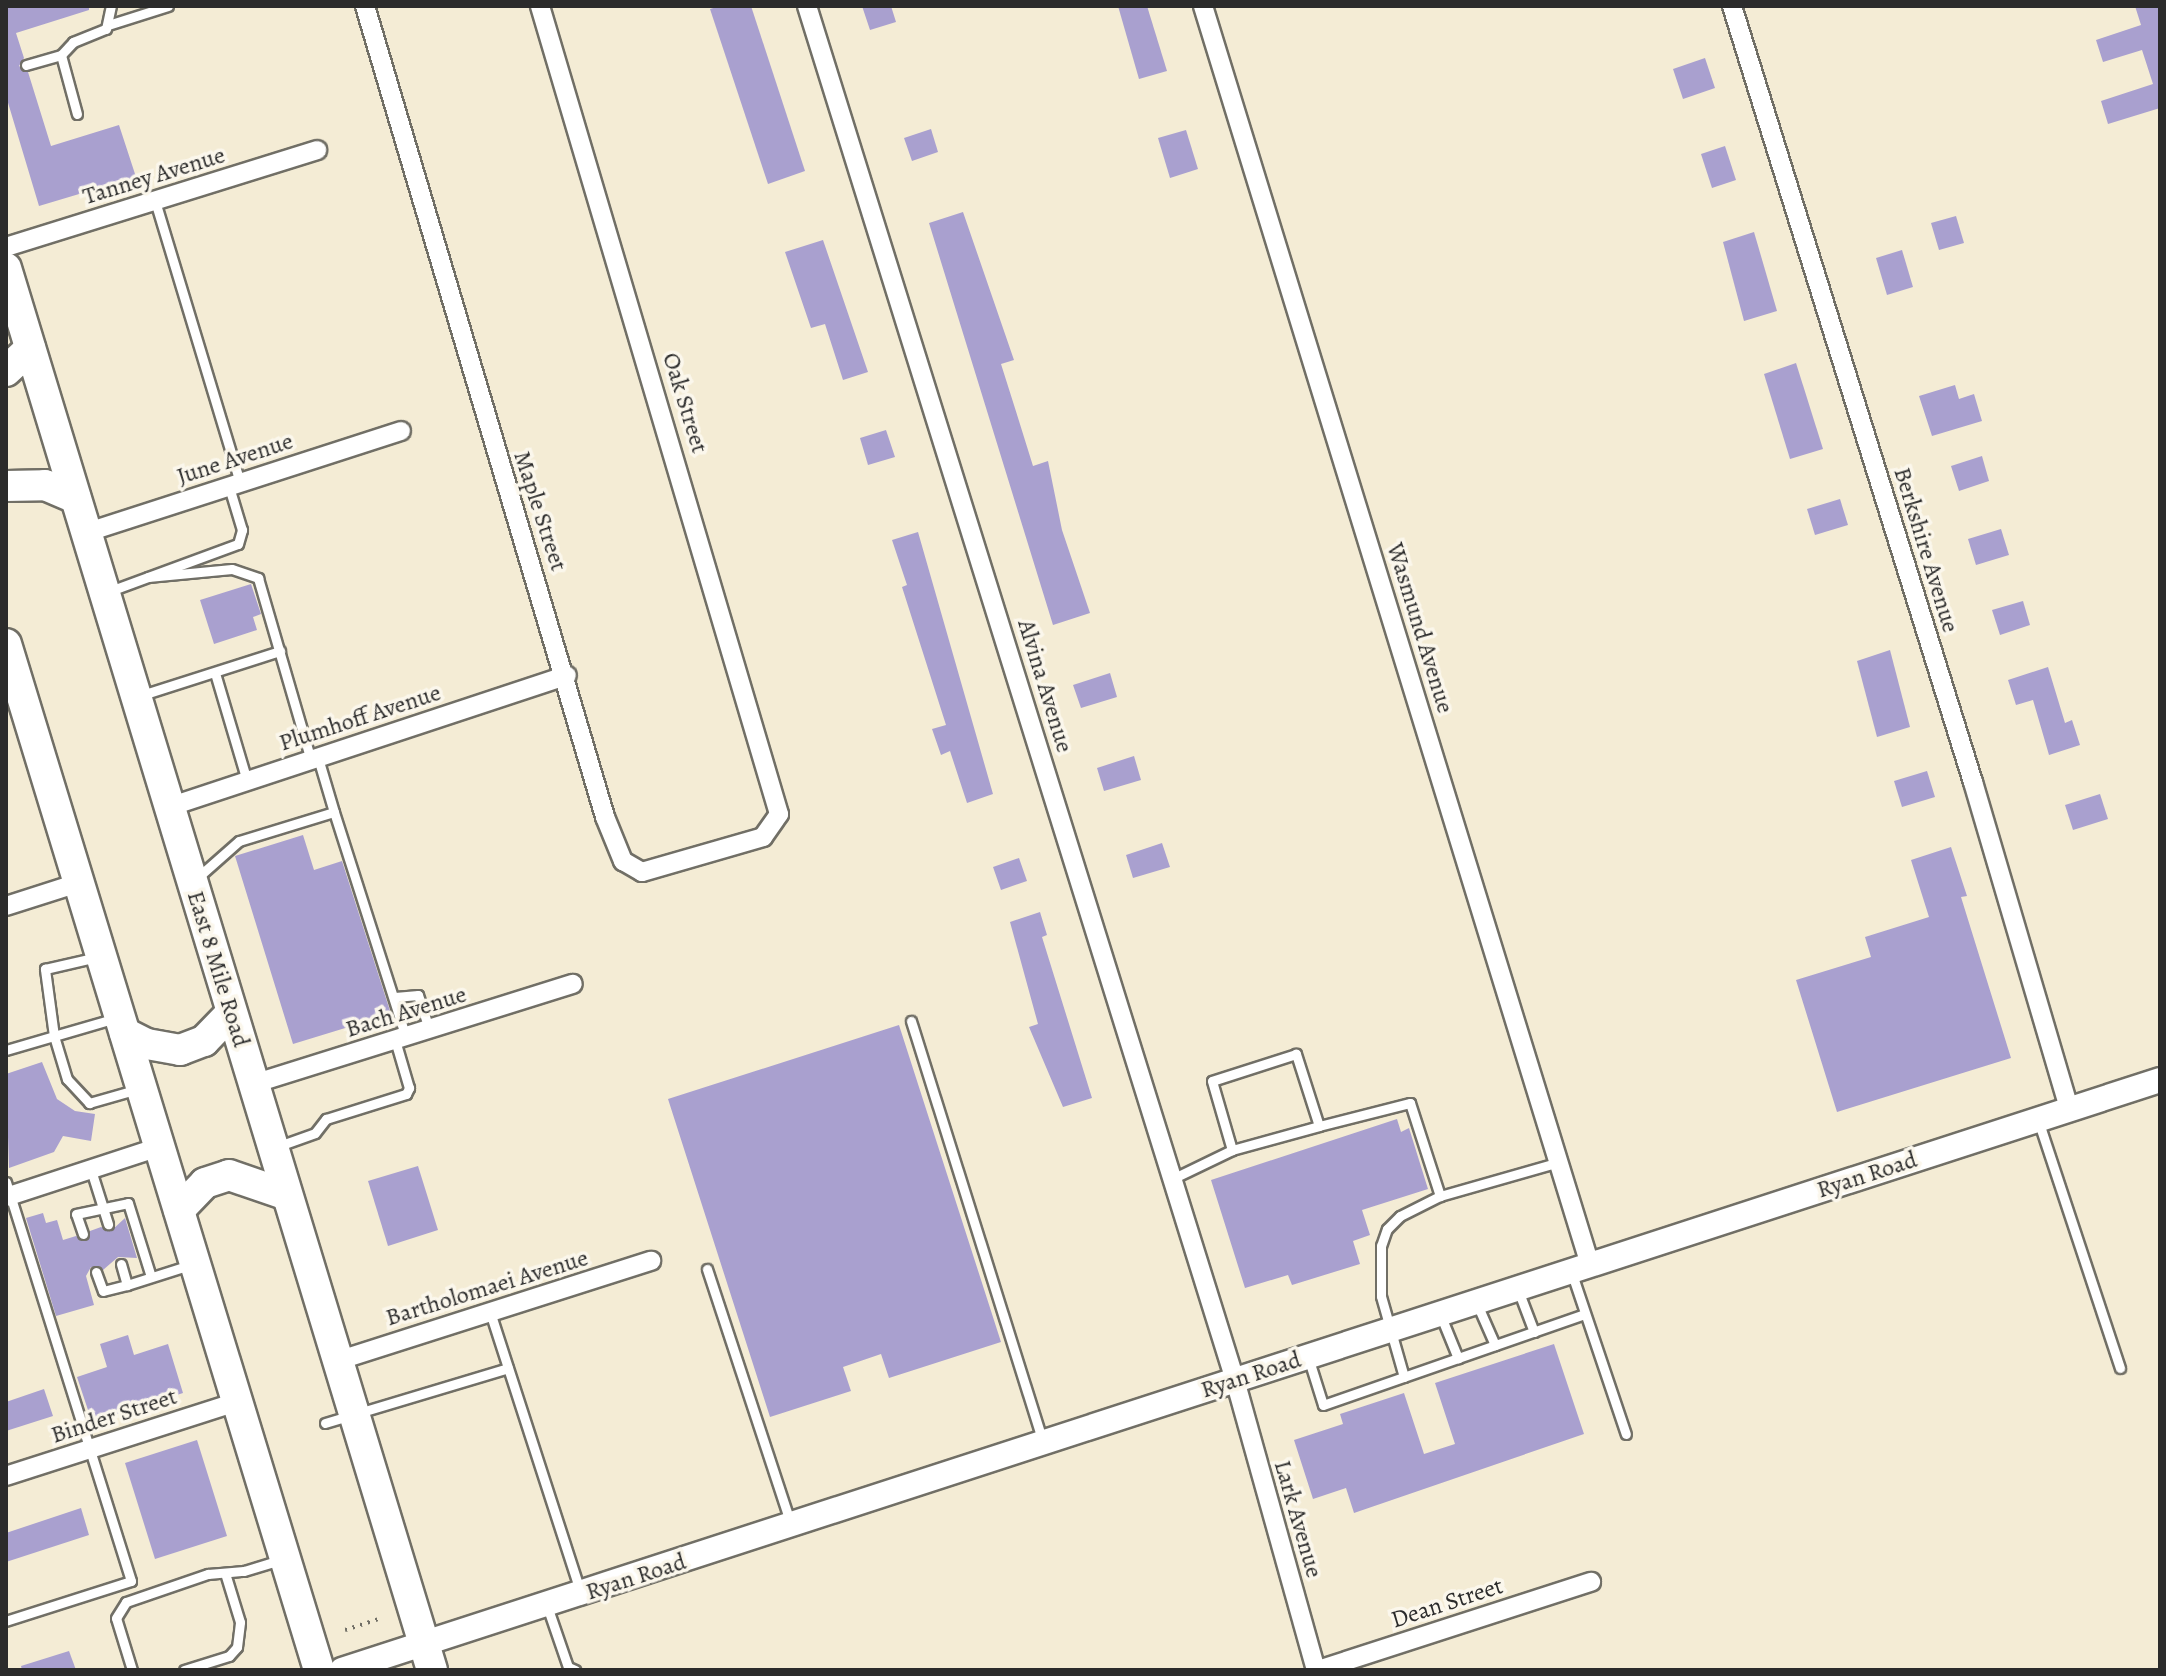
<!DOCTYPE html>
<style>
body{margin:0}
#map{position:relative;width:2166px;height:1676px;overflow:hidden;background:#f4ecd5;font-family:Alegreya,serif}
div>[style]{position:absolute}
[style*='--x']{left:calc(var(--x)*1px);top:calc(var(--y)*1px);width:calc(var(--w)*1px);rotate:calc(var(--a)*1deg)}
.building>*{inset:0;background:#a9a0cf}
.path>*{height:4px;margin-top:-2px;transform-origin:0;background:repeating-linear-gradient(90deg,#716f66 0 2px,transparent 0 8px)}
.roads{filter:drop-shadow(2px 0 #716f66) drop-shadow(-2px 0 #716f66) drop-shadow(0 2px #716f66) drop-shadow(0 -2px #716f66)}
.service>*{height:9px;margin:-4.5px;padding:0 4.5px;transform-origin:4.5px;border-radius:4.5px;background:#fff}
.minor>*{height:18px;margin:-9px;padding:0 9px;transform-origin:9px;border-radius:9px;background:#fff}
.secondary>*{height:24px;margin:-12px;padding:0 12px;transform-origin:12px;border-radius:12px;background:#fff}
.trunk>*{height:30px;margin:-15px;padding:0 15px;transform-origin:15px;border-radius:15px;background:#fff}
span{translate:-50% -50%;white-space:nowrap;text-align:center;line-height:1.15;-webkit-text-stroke:7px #fbf7ec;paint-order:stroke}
.street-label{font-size:24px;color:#2b2b2b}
.frame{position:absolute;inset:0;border:8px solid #2b2b2b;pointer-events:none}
</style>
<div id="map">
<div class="building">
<i style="clip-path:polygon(6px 6px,89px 6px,89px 10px,16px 33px,24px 58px,19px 66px,28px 72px,51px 146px,119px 125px,136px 177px,39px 206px,6px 96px)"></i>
<i style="clip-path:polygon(720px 6px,751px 6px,805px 171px,768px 184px,710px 9px)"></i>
<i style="clip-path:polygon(862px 6px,891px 6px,896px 22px,870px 30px)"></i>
<i style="clip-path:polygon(1118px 6px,1147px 6px,1167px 71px,1139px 79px)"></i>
<i style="clip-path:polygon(2135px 6px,2160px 6px,2160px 108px,2108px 124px,2101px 101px,2153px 84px,2142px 50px,2103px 62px,2096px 40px,2141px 25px)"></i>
<i style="clip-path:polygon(1705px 58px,1715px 88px,1683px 99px,1673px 69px)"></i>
<i style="clip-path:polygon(931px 129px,938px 152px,912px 161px,904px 138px)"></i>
<i style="clip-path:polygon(1186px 130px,1198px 169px,1170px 178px,1158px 138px)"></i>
<i style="clip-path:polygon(1725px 146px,1736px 180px,1712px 188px,1701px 154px)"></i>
<i style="clip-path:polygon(963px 212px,1014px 360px,1001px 364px,1019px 421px,1033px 466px,1048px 461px,1062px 530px,1090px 613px,1053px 625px,929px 223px)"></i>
<i style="clip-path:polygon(1956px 216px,1964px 243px,1939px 250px,1931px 223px)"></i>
<i style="clip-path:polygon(1754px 232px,1777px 311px,1744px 321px,1723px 242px)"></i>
<i style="clip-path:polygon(823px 240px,868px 372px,843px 380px,825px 324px,811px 328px,785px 252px)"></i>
<i style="clip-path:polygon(1902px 250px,1913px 287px,1887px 295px,1876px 258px)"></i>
<i style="clip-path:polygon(1796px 363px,1823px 449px,1790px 459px,1764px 374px)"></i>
<i style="clip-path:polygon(1955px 385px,1959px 399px,1974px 394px,1982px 421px,1932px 436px,1919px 396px)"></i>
<i style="clip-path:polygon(886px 430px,895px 457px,868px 465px,860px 438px)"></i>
<i style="clip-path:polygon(1982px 456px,1989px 481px,1959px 491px,1951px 466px)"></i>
<i style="clip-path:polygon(1840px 499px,1848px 525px,1815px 535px,1807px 509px)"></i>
<i style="clip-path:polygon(2001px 529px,2009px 555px,1976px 565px,1968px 539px)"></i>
<i style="clip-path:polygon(918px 532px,993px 794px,967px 803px,950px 751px,941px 755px,932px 729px,946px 725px,902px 587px,907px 585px,892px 540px)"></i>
<i style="clip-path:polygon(251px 584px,261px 614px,253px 617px,257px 630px,214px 644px,200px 600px)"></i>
<i style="clip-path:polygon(2023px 601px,2030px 625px,2000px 635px,1992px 610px)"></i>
<i style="clip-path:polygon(1890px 650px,1910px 727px,1877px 737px,1857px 661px)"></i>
<i style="clip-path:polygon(2048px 667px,2065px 723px,2072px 720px,2080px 745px,2049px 755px,2033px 700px,2016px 705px,2008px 680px)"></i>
<i style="clip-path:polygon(1110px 673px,1117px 697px,1081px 708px,1073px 685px)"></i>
<i style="clip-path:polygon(1134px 756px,1141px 780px,1104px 791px,1097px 768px)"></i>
<i style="clip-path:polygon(1927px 771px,1935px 797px,1902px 807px,1894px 781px)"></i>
<i style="clip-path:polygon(2100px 794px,2108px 819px,2073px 830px,2065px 805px)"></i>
<i style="clip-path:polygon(303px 835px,314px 870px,342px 861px,391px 1014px,293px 1044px,235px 856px)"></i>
<i style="clip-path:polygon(1162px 843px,1170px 867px,1133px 878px,1126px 855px)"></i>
<i style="clip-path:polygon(1951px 847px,1967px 896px,1961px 897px,2011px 1058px,1837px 1112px,1796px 980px,1871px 957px,1865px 937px,1929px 917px,1911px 860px)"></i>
<i style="clip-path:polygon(1019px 858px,1027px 881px,1001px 890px,993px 867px)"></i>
<i style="clip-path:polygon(1040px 912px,1047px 935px,1042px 937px,1092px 1098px,1063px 1107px,1029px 1027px,1038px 1024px,1010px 922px)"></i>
<i style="clip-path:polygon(899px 1025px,1001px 1342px,889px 1378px,881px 1354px,843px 1367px,851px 1391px,770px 1417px,668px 1099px)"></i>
<i style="clip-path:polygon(42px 1062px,57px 1099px,75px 1111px,95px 1114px,91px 1141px,63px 1136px,54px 1152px,9px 1168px,6px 1074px)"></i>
<i style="clip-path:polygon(1397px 1119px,1401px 1132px,1409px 1128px,1428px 1189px,1362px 1210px,1370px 1235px,1353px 1241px,1360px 1264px,1292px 1285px,1288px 1275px,1245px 1288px,1211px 1180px)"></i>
<i style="clip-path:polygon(418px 1166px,438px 1230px,388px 1246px,368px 1181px)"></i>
<i style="clip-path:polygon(43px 1213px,46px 1223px,57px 1220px,63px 1240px,76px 1236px,86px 1241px,90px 1231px,101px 1227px,111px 1231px,125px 1218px,137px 1258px,118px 1257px,103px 1270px,91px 1267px,86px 1276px,94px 1305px,56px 1316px,26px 1218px)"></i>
<i style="clip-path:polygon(128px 1335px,134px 1355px,168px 1344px,183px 1393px,92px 1422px,77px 1377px,107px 1367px,100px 1344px)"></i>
<i style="clip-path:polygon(1554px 1344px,1584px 1434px,1354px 1513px,1346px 1488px,1313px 1499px,1294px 1440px,1343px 1424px,1340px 1414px,1404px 1393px,1424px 1454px,1455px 1444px,1435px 1383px)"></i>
<i style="clip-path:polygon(44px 1389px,53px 1416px,6px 1431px,6px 1402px)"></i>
<i style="clip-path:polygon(197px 1440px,227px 1536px,155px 1559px,125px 1463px)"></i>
<i style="clip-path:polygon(81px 1508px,89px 1535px,6px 1562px,6px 1533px)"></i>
<i style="clip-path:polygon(69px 1651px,76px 1670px,22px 1670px,21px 1666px)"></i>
</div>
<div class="path">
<i style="--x:345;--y:1630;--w:35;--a:-18"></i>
</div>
<div class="roads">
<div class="service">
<i style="--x:108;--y:25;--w:63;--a:-17.6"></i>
<i style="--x:26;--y:65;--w:36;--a:-16"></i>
<i style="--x:77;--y:114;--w:61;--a:-105.2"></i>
<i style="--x:61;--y:55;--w:18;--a:-47"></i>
<i style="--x:73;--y:42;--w:35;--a:-22"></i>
<i style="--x:106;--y:29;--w:24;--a:-78"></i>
<i style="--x:155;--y:201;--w:295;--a:73.2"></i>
<i style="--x:148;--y:577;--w:84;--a:-5.4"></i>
<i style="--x:232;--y:569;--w:28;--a:19"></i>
<i style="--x:258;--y:578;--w:190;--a:73.8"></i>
<i style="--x:110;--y:591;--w:136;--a:-20.2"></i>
<i style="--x:238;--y:544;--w:15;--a:-74"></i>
<i style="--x:242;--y:530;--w:45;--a:-106.8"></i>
<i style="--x:215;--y:673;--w:113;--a:73.5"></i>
<i style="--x:142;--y:695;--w:145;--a:-17.7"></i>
<i style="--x:318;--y:758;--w:56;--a:73.5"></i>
<i style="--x:197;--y:878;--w:56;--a:-41.4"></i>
<i style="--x:239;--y:841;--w:99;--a:-17"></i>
<i style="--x:334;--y:812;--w:236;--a:72.3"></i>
<i style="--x:395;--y:997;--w:23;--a:-5"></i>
<i style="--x:418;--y:995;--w:36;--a:72"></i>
<i style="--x:116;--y:1018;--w:65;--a:163.8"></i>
<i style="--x:54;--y:1036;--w:45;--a:73.2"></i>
<i style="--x:67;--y:1079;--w:33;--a:47"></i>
<i style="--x:89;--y:1103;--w:51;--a:-15.9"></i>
<i style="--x:911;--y:1021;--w:439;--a:72.6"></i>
<i style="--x:6;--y:1050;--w:50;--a:-16.3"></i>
<i style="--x:54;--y:1036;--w:68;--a:-97.7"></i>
<i style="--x:45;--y:969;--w:53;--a:-13"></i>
<i style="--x:2039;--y:1123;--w:258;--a:71.7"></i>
<i style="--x:1319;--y:1126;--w:94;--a:-14.2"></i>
<i style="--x:1410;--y:1103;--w:98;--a:72.1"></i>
<i style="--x:1440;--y:1196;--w:124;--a:-15.9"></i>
<i style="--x:276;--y:1147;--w:41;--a:-19.7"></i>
<i style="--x:315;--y:1133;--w:18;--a:-52"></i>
<i style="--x:326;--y:1119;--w:84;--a:-17.4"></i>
<i style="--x:406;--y:1094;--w:7;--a:-63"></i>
<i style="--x:409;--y:1088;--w:50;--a:-106.3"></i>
<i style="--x:91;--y:1170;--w:57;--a:72.5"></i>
<i style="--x:1172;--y:1179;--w:67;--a:-25.8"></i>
<i style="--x:1232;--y:1150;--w:90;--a:-15.4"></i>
<i style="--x:1319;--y:1126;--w:76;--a:-107.7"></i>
<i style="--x:1296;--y:1054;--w:88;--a:162.2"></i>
<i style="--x:1212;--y:1081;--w:72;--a:73.8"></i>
<i style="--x:6;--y:1182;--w:418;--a:72.6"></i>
<i style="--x:131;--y:1581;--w:131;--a:162.3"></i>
<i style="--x:83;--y:1234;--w:21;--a:-109"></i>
<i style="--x:76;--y:1214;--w:53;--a:-11.9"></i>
<i style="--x:128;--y:1203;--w:77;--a:72.7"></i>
<i style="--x:121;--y:1264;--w:22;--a:74"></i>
<i style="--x:127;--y:1285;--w:66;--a:-17.6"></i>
<i style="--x:707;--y:1269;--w:268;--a:71.8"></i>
<i style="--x:1571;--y:1271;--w:172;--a:71.4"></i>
<i style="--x:96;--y:1272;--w:20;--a:70"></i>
<i style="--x:103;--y:1291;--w:25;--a:-14"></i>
<i style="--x:1518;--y:1290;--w:45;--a:69.1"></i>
<i style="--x:1477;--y:1304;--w:45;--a:66.3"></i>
<i style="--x:490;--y:1312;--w:292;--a:72.1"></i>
<i style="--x:1440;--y:1314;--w:48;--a:67.8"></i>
<i style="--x:1308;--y:1357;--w:50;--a:72.6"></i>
<i style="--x:1323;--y:1405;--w:277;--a:-19.2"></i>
<i style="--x:1404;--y:1377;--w:84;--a:-105.9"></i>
<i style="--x:1381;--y:1296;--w:50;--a:-90"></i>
<i style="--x:1381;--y:1246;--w:18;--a:-71"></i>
<i style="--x:1387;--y:1229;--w:18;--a:-45"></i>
<i style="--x:1400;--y:1216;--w:45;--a:-26.6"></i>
<i style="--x:325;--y:1423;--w:191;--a:-16.7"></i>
<i style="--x:547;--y:1606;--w:65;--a:71"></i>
<i style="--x:568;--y:1667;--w:8;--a:23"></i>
<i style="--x:132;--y:1670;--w:54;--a:-107.1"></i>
<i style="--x:116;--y:1618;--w:19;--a:-58"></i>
<i style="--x:126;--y:1602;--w:87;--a:-18.9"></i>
<i style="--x:208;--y:1574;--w:36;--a:-5"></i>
<i style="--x:244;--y:1571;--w:39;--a:-17"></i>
<i style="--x:184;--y:1670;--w:47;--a:-17.3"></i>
<i style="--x:229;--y:1656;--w:12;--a:-48"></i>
<i style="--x:237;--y:1647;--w:25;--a:-83"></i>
<i style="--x:240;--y:1622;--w:51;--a:-107"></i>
</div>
<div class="minor">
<i style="--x:365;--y:6;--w:846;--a:73.51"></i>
<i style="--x:605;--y:817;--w:48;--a:67.8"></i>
<i style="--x:623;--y:861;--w:22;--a:30"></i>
<i style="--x:642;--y:872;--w:126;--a:-16.1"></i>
<i style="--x:763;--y:837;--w:28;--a:-55"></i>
<i style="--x:779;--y:814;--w:843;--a:-106.48"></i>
<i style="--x:807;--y:6;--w:1439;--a:72.7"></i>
<i style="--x:1235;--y:1380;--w:301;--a:74.4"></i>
<i style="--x:1203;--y:6;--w:1317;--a:72.91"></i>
<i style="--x:1732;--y:6;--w:813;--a:72.75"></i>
<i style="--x:1973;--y:782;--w:341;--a:73.6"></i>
<i style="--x:6;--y:247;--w:326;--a:-17.3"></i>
<i style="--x:85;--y:533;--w:332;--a:-17.9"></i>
<i style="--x:169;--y:807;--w:419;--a:-18.3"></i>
<i style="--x:6;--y:906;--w:76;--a:-17.7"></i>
<i style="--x:253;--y:1084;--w:335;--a:-17.4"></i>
<i style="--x:6;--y:1197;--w:161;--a:-18.1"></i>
<i style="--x:337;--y:1361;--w:330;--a:-17.7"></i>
<i style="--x:6;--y:1476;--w:242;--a:-17.8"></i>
<i style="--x:1318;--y:1670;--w:287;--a:-17.9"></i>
</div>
<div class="secondary">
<i style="--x:342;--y:1670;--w:1911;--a:-17.98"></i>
</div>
<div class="trunk">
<i style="--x:6;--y:268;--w:1465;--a:73.1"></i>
<i style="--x:6;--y:371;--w:33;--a:-43"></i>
<i style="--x:6;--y:486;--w:39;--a:-1"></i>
<i style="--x:45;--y:485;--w:33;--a:23"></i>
<i style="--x:6;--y:644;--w:1073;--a:73.03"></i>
<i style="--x:125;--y:1033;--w:25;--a:27"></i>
<i style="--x:147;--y:1044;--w:34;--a:10"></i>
<i style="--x:180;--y:1050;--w:26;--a:-21"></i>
<i style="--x:204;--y:1041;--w:39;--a:-46"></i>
<i style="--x:179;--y:1210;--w:37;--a:-46"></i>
<i style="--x:205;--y:1183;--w:25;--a:-18"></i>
<i style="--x:229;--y:1175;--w:61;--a:19"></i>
</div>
</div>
<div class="street-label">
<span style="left:154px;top:176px;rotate:-17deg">Tanney Avenue</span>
<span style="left:685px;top:403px;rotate:73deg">Oak Street</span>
<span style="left:235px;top:459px;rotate:-18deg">June Avenue</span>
<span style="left:540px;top:511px;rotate:72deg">Maple Street</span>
<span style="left:1926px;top:550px;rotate:73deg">Berkshire Avenue</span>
<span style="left:1420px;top:628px;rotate:73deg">Wasmund Avenue</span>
<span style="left:1045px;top:686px;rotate:73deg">Alvina Avenue</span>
<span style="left:360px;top:718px;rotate:-18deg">Plumhoff Avenue</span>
<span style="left:218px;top:969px;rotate:73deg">East 8 Mile Road</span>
<span style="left:406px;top:1012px;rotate:-17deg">Bach Avenue</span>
<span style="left:1867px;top:1175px;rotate:-18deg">Ryan Road</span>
<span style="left:487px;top:1288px;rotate:-17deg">Bartholomaei Avenue</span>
<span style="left:1251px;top:1375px;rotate:-18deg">Ryan Road</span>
<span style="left:114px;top:1416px;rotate:-18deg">Binder Street</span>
<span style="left:1298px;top:1519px;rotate:74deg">Lark Avenue</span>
<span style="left:636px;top:1577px;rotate:-18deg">Ryan Road</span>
<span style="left:1447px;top:1603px;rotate:-18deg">Dean Street</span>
</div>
<div class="frame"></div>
</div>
